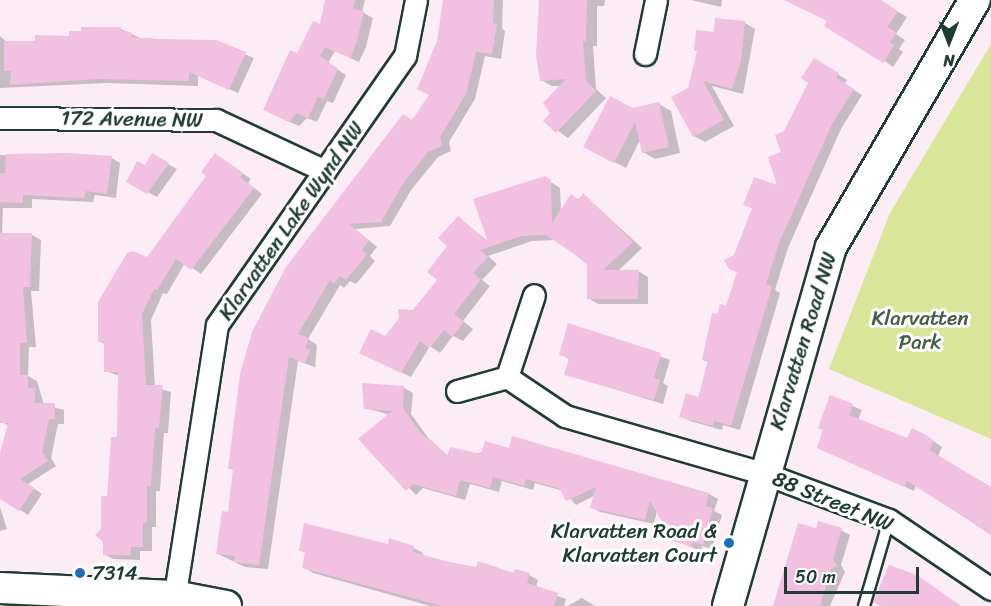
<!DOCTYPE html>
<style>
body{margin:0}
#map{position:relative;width:991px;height:606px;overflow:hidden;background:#fbecf6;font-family:Sriracha,sans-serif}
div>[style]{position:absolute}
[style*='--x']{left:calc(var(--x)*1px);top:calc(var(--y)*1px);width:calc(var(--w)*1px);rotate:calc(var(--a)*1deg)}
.green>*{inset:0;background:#d9e598}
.shadow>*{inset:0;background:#0003}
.building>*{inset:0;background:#f2c0e1}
.roads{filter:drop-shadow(2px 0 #1f3d34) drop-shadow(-2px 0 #1f3d34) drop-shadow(0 2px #1f3d34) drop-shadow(0 -2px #1f3d34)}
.lane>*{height:10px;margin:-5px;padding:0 5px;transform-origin:5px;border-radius:5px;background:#fff}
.street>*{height:21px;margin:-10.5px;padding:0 10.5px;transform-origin:10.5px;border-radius:10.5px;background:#fff}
.secondary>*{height:30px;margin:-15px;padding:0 15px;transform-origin:15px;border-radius:15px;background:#fff}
.dots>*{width:16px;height:16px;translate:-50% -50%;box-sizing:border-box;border:3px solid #fff;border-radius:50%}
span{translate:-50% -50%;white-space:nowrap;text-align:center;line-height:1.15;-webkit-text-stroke:6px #fff;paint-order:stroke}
.street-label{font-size:21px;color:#1f3d34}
.park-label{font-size:21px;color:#445f48}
.poi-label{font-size:21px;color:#1f3d34}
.right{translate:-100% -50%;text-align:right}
.left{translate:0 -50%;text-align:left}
.north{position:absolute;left:919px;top:12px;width:60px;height:60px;-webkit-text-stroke:4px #fff;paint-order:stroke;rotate:180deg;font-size:16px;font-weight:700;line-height:24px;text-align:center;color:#1f3d34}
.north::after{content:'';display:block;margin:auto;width:21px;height:27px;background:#1f3d34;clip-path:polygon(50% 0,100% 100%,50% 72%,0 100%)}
.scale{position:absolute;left:784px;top:567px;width:135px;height:27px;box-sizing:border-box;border:3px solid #1f3d34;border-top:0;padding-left:8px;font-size:18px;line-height:21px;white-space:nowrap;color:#1f3d34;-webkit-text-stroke:4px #fff;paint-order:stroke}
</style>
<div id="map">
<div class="green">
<i style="clip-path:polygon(991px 44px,991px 439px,829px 369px,890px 213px)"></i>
</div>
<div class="shadow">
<i style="clip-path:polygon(326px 0,365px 0,362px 12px,373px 18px,366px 47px,359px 62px,335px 51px,328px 63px,346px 75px,333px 103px,327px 101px,317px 122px,307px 118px,299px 126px,274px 115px,297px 55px,321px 27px)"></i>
<i style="clip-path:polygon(445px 0,503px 0,502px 28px,505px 31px,501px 59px,485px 56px,475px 99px,449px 142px,451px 151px,438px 157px,411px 190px,390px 226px,355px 229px,377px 247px,370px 256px,375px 261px,356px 284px,350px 281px,344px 288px,340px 285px,308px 339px,317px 345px,315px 367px,298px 361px,268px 569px,245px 567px,218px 554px,229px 514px,234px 471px,230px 468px,242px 375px,431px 96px)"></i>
<i style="clip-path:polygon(556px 0,605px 0,604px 6px,597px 6px,597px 46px,593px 46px,596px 89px,606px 98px,568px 138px,545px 121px,552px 113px,562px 86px,552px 86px,541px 80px)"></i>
<i style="clip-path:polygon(691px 0,722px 0,721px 7px)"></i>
<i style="clip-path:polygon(800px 0,879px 0,907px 17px,896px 34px,905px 40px,899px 49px,903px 52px,893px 67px)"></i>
<i style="clip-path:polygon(745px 23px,755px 29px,743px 94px,712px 86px,734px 126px,705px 142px,694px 136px,689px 89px,715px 34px)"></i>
<i style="clip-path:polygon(121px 29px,140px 38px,216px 42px,254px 58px,238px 93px,198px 75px,198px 86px,107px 83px,0 88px,0 36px,8px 43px,37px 43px)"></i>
<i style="clip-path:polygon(815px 60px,847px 80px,844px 84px,862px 95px,841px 129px,788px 248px,775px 290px,780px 293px,740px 430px,723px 425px,722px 430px,690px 421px,681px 416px,699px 399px,718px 316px,727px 308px,738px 273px,730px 268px,753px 209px,745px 204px,780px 188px,785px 132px,810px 82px)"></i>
<i style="clip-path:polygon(659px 104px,671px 111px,680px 153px,655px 159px,643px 152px,640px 140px,626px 168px,597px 153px,633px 110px)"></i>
<i style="clip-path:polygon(0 155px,112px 158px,120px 163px,116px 198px,95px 195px,93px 202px,32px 199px,32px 208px,3px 208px,2px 234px,32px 235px,41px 240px,39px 291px,31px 291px,36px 347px,29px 347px,28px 376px,37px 381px,44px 405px,64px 410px,64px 424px,58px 424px,51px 458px,56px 466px,28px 484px,42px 494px,28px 515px,0 497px,9px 426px,2px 422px,0 404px)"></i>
<i style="clip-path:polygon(152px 155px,177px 169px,157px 197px,128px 181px,146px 167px)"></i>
<i style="clip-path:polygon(224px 160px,251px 179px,248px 183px,262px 194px,201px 274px,185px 263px,167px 294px,163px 293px,151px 320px,155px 387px,171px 392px,168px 433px,164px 433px,160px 491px,156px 491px,156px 527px,152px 527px,152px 551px,140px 551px,140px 560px,113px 559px,104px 554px,102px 530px,118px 438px,119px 376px,106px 371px,106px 345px,99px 341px,147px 259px)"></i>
<i style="clip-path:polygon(545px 178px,560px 188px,561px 211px,584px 195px,642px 248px,618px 271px,638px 271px,648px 277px,648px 304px,598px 304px,588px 298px,589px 265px,555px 240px,532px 241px,488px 256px,497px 264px,482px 280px,490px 286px,463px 321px,473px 329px,463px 341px,453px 336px,440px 353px,430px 346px,411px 377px,371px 358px,439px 280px,459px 218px,489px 242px)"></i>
<i style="clip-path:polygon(569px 324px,670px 360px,663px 383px,668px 386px,663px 404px,566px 374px,570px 360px,561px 354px)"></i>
<i style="clip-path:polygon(404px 388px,413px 393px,411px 414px,429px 439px,449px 457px,510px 449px,513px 438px,709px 494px,718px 499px,714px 511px,722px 515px,712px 549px,702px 546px,701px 551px,674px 540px,657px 511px,654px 524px,600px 512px,591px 507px,594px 496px,576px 505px,563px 491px,535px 483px,533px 490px,502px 481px,499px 492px,470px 484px,465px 500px,423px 488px,416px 495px,361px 439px,390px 415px,366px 408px)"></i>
<i style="clip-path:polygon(831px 397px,862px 410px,858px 420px,907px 440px,926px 436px,942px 447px,938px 456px,991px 490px,991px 535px,916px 485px,914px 491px,818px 448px)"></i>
<i style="clip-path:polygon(0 507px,7px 529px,0 531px)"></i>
<i style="clip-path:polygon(817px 530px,841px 530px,850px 535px,841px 565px,845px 572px,830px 606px,775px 606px)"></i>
<i style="clip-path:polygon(389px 546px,414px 548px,423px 553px,422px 556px,445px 563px,529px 575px,538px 580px,536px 588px,566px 599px,564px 606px,430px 606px,313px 573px,304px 567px,306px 553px,300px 550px)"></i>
<i style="clip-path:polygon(582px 598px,595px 606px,567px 606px)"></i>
</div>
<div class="building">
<i style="clip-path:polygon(325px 0,355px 0,353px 9px,364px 11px,357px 41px,350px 58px,325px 47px,320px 56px,338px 69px,324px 99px,318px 97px,308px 118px,297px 113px,289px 122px,263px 110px,290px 50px,297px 53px,313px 21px,320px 24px)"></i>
<i style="clip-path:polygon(443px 0,494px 0,493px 23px,497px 24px,492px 54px,476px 52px,466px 94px,440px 137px,442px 146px,428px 152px,402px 185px,381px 222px,349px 224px,369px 241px,362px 250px,367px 254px,346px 280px,340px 276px,334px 284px,330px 280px,298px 334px,309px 338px,305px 348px,310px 350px,305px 363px,289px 357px,259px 565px,234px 562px,235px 556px,216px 554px,222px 511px,228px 512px,233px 469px,228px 469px,240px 374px,252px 332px,286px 267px,403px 114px,412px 120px,429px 95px,417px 89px,437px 41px)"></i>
<i style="clip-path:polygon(539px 0,587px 0,586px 41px,583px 41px,586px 81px,596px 91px,556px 133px,543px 121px,550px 113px,543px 103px,566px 79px,540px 81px,536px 55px)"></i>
<i style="clip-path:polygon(784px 0,881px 0,898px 11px,887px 27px,897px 33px,890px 42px,894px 45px,883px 63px,824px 26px,827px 21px)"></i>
<i style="clip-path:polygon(715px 18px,745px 21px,741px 61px,732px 89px,703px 81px,724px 120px,693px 137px,671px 97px,688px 88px,697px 51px,694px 51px,696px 30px,714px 32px)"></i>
<i style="clip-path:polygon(81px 27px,121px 27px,121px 31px,131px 32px,131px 37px,152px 39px,216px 40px,246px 52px,229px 90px,189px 72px,189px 81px,97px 79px,10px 85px,11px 71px,4px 71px,4px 41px,35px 41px,35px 35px,69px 36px,69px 31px,81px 31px)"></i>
<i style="clip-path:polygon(814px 58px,839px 73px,836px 78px,854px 89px,832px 124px,779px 243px,766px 284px,772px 286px,731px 426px,714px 421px,713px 426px,679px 417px,686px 393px,698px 397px,708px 362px,702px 360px,712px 313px,717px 314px,720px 304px,726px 306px,737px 272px,729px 269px,724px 260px,734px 255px,752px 208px,743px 205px,754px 177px,777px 185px,768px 157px,781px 152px,775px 135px,784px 131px,808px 83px,801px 78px)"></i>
<i style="clip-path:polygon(610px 96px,633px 108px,659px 102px,669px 147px,642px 153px,635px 122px,614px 163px,583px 147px)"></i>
<i style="clip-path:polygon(68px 153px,112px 156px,107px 194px,86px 191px,84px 198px,23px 195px,23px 203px,0 202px,0 173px,5px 173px,6px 154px)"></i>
<i style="clip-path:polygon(152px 153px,169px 163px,147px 194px,126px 182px,137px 161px,145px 165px)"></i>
<i style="clip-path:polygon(215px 153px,243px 173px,240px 177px,254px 188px,191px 270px,176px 259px,157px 290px,154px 289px,142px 314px,146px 385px,163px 385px,159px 428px,155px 428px,151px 486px,147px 486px,147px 523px,143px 523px,143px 547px,131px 547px,131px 555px,103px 555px,103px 542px,95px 535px,101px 529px,101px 496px,107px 496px,111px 437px,117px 437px,118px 372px,104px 372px,104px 342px,98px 342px,98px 302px,127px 253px,133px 251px,147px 257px,206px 176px,201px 172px)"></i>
<i style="clip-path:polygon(545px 176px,551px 180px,552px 223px,571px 194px,579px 200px,583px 193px,633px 242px,603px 270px,639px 270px,638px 299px,587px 299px,587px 265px,579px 257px,546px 235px,521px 236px,480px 250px,488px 257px,473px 273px,481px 279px,454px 314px,464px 322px,452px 337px,444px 330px,429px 348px,420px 341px,401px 373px,359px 353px,371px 329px,385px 336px,399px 318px,398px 309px,413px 310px,437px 280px,427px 272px,447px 246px,438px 238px,458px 216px,488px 242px,473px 199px)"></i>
<i style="clip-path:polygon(0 233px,32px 233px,30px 287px,23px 287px,27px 343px,20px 343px,20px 375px,28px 375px,28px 388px,35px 388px,35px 403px,55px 403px,55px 419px,49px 419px,42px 452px,48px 461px,20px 479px,34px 488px,19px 511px,0 499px,0 453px,8px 423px,0 423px)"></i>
<i style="clip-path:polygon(568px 323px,661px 353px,654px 378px,660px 380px,654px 400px,564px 375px,569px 358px,559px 355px)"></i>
<i style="clip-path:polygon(362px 383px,404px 386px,403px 408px,420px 432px,447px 456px,450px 447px,481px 454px,485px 441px,509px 448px,512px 436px,709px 493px,706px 506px,713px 508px,703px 545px,693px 542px,692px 547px,673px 541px,650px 501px,645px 520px,590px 508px,596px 487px,566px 501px,560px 489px,526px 479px,524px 486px,493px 477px,490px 488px,460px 480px,456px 496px,413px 484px,406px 491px,358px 439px,392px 411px,364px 409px)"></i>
<i style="clip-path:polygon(830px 395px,853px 404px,849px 415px,907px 438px,912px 428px,926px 435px,934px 441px,929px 450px,991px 487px,991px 534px,907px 481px,904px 487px,817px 448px,823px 430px,818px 428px)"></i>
<i style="clip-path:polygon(818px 521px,842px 528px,833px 559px,837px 566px,831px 569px,820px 606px,773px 606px,798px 523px,816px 528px)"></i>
<i style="clip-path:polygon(304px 523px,388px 544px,389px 538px,414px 546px,413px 552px,445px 561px,476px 567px,478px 561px,514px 573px,515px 569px,530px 573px,527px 583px,558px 593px,554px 606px,442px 606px,302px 568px,305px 552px,299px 551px)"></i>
<i style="clip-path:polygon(889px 565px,917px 575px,961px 606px,881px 606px,873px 602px)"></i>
</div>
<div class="roads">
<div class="lane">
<i style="--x:864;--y:606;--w:90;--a:-73.8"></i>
</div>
<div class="street">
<i style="--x:645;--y:54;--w:55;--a:-78.5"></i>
<i style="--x:0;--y:118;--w:216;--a:0.5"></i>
<i style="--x:216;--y:120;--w:120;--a:25.1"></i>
<i style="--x:507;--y:377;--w:70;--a:33.9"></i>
<i style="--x:565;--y:416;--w:206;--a:16.1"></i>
<i style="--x:763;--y:473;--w:134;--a:20.5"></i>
<i style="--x:889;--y:520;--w:123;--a:34.1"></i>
<i style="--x:457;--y:391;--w:52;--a:-15.6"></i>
<i style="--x:507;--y:377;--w:86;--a:-71.8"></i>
<i style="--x:173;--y:606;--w:284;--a:-81.1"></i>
<i style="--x:217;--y:325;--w:328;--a:-55.1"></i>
<i style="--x:405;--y:56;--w:57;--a:-78.9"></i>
</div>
<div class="secondary">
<i style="--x:0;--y:588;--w:174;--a:2.6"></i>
<i style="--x:174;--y:596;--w:53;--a:10.9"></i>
<i style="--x:728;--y:606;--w:373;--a:-74"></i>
<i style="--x:831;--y:247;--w:286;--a:-59.8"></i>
</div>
</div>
<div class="dots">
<i style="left:729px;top:543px;background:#1f6fb2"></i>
<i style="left:80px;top:573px;background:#1f6fb2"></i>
</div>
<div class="street-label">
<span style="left:132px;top:119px;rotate:1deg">172 Avenue NW</span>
<span style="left:291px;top:221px;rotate:-55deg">Klarvatten Lake Wynd NW</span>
<span style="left:803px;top:341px;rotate:-73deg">Klarvatten Road NW</span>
<span style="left:833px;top:501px;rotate:22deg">88 Street NW</span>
</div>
<div class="park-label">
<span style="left:920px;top:330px">Klarvatten<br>Park</span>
</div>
<div class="poi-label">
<span class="right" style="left:717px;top:543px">Klarvatten Road &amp;<br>Klarvatten Court</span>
<span class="left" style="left:92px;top:573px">7314</span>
</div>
<div class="north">N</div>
<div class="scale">50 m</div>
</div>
